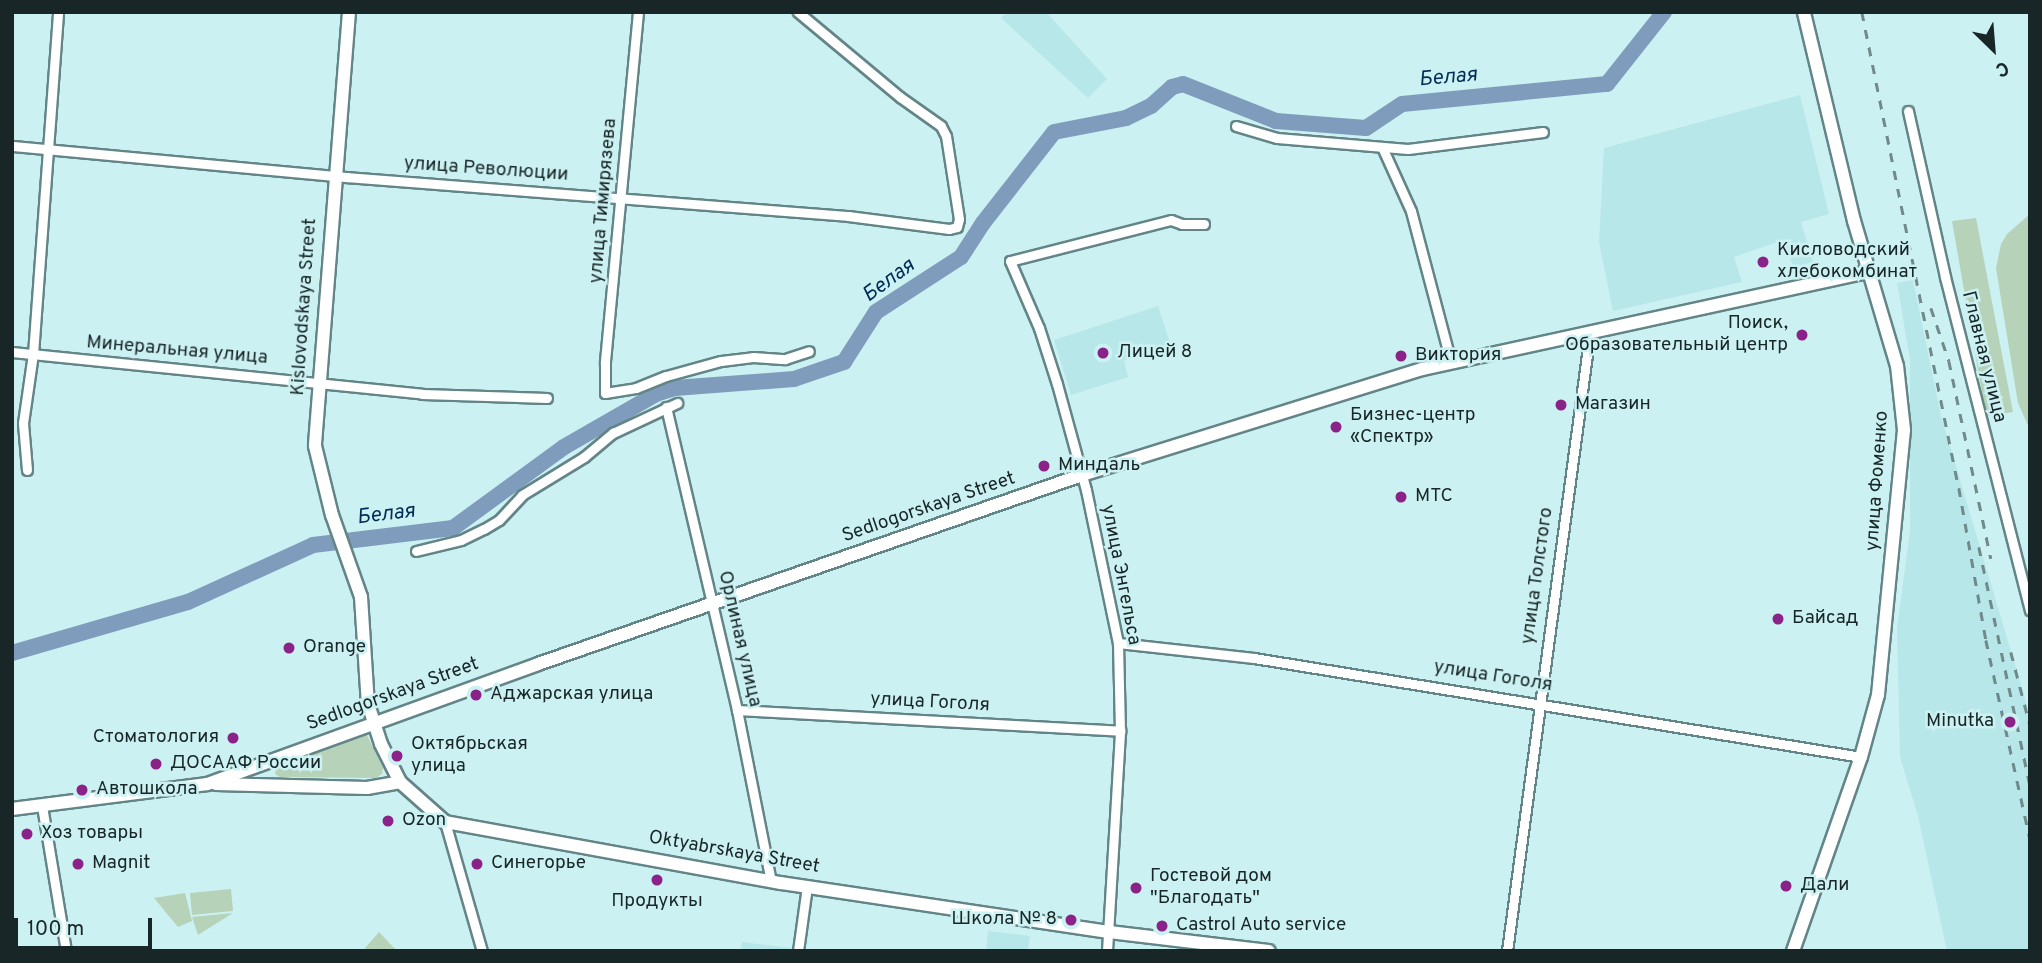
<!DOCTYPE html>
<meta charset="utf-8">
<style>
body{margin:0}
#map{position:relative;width:2042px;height:963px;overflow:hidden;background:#ccf1f2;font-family:Overpass,sans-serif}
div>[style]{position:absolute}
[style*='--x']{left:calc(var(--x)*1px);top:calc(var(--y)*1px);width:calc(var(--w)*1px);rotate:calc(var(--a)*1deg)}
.built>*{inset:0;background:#b8e7e9}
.green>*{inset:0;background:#b6d3b9}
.river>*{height:16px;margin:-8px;padding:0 8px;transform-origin:8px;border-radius:8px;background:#7f9cbd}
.roads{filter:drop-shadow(2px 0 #638587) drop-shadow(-2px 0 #638587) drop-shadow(0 2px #638587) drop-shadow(0 -2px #638587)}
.street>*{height:9px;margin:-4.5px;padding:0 4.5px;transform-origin:4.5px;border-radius:4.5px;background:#fff}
.secondary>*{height:12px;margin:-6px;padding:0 6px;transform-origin:6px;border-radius:6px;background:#fff}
.rail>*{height:2.5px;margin-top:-1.25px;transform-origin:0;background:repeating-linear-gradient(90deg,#70898a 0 9px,transparent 0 18px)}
.dots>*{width:19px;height:19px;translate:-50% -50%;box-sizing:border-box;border:4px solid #ccf1f2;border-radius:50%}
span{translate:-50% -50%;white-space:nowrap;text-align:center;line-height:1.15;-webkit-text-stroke:5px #ccf1f2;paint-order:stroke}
.street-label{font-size:19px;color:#182627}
.poi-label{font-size:19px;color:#182627}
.left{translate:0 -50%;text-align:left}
.right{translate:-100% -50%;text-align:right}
.water-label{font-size:21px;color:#002c56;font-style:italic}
.frame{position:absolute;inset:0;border:14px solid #182627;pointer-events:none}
.north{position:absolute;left:1958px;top:14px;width:70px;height:70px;-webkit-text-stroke:5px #ccf1f2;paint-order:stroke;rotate:155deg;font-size:19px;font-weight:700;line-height:28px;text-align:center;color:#182627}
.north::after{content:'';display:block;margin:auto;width:24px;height:32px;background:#182627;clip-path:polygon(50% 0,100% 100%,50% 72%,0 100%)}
.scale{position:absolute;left:14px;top:918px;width:138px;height:32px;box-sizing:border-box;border:4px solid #182627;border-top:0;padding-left:9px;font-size:21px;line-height:24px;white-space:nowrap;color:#182627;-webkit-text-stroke:5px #ccf1f2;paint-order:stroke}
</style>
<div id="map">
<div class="built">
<i style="clip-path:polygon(1007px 12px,1046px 12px,1107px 79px,1088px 98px,1001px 18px)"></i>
<i style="clip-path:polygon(1800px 95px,1829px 214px,1801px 222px,1813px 262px,1793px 267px,1784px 240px,1734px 257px,1742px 282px,1613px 311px,1599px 242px,1604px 148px)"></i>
<i style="clip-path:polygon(1913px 280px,1941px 416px,2030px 715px,2030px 951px,1947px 951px,1918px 816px,1900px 757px,1897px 628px,1910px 530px,1910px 361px,1897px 283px)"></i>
<i style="clip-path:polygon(1158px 306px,1171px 346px,1124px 361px,1128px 377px,1071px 395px,1054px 340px)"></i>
<i style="clip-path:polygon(988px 931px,1030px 936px,1028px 951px,986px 951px)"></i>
<i style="clip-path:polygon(742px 942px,791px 948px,791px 951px,741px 951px)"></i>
</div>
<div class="green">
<i style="clip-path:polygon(2030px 214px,2030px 430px,2018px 403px,1996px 268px,2001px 244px,2007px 234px)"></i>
<i style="clip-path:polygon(1976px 218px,2013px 412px,1986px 416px,1952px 221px)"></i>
<i style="clip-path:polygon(366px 733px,383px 768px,382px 774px,376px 778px,280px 777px,275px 774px,277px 764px)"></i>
<i style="clip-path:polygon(231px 889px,233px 911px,192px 915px,190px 893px)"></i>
<i style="clip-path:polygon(185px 893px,192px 921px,178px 927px,154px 898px)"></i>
<i style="clip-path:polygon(233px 913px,198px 935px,192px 917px)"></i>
<i style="clip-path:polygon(379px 932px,397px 951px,368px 951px,365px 948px)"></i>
</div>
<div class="river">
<i style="--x:12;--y:653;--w:183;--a:-16.2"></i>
<i style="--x:188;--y:602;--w:137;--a:-24.5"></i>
<i style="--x:313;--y:545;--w:141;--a:-6.9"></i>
<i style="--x:453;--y:528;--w:137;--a:-36.1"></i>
<i style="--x:564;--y:447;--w:106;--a:-29.9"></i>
<i style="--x:656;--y:394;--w:20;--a:-18"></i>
<i style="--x:675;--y:388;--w:119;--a:-4.3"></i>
<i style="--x:794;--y:379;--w:53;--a:-18.8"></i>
<i style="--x:844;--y:362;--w:59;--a:-57.4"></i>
<i style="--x:876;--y:312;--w:101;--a:-32.9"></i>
<i style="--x:961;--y:257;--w:40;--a:-57.1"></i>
<i style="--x:983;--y:223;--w:115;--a:-52"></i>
<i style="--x:1054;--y:132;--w:73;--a:-11"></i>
<i style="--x:1126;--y:118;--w:28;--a:-26"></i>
<i style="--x:1151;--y:106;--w:28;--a:-42"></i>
<i style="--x:1172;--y:87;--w:11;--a:-15"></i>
<i style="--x:1183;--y:84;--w:100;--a:21.7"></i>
<i style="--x:1276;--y:121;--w:90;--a:4.4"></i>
<i style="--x:1366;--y:128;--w:43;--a:-33.7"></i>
<i style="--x:1402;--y:104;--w:206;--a:-5.6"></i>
<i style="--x:1607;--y:84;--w:92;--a:-51.6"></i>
</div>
<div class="roads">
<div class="street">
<i style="--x:638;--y:12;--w:353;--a:95.4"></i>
<i style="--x:605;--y:363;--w:30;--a:90"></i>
<i style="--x:605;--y:393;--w:31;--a:-9"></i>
<i style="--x:636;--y:388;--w:32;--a:-22"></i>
<i style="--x:666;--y:376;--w:57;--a:-15.3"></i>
<i style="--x:721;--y:361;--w:32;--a:-7"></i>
<i style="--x:753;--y:357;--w:32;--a:4"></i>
<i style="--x:785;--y:359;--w:25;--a:-18"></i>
<i style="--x:1908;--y:111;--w:170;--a:77.4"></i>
<i style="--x:1945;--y:277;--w:344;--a:75.7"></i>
<i style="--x:1236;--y:126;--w:43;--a:16.3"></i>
<i style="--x:1277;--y:138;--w:131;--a:4.8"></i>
<i style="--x:1408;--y:149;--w:136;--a:-7.2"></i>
<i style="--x:12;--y:146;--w:336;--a:5.3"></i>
<i style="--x:347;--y:177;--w:503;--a:4.45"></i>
<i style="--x:848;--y:216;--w:102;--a:7.3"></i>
<i style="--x:949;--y:229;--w:8;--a:-14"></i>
<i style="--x:957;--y:227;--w:8;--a:-76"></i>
<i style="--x:959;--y:219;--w:84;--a:-98.9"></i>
<i style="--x:946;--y:136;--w:11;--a:-117"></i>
<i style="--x:941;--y:126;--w:50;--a:-144.7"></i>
<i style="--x:900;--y:97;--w:133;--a:-140.2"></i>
<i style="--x:1382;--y:147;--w:70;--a:65.6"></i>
<i style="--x:1411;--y:211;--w:156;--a:75.2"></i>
<i style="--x:12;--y:352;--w:412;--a:5.8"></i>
<i style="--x:422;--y:394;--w:125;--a:1.8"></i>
<i style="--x:666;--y:407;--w:311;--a:76.8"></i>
<i style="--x:737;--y:710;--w:174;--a:78.8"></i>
<i style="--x:27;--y:470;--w:47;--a:-94.9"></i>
<i style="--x:23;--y:423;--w:70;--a:-81.8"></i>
<i style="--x:33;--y:354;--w:343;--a:-85.8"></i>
<i style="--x:416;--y:551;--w:46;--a:-13.7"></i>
<i style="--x:461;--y:540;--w:25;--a:-26"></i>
<i style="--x:484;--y:529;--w:17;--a:-31"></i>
<i style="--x:499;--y:520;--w:34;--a:-47"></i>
<i style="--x:522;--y:495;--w:73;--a:-31.5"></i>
<i style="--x:584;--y:457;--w:38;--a:-40"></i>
<i style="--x:613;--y:433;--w:71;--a:-25.1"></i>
<i style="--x:1118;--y:643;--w:137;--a:6.3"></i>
<i style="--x:1254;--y:658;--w:615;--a:9.26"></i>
<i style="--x:737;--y:710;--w:384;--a:3.1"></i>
<i style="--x:42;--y:806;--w:147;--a:80.6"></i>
<i style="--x:445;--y:822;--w:134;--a:74"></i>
<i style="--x:798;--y:951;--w:66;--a:-82.1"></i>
<i style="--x:1107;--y:951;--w:220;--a:-86.6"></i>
<i style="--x:1120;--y:731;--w:88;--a:-91.3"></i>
<i style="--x:1118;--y:643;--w:156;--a:-101.8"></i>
<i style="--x:1086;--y:490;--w:110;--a:-105.3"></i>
<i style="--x:1057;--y:384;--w:59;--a:-107.8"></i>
<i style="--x:1039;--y:328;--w:73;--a:-113.4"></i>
<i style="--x:1010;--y:261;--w:166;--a:-14.3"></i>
<i style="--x:1171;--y:220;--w:12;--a:20"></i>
<i style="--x:1182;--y:224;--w:22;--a:0"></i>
<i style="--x:1507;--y:951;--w:625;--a:-82.36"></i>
</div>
<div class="secondary">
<i style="--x:349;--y:12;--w:435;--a:94.5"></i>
<i style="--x:315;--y:446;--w:71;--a:76.2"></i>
<i style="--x:332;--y:515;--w:87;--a:70.5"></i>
<i style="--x:361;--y:597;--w:107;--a:86.3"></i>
<i style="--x:368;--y:704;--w:42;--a:72"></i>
<i style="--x:381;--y:744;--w:42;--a:63.4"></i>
<i style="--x:400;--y:782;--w:60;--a:41.6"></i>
<i style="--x:445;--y:822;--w:341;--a:10.3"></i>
<i style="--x:781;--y:883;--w:332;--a:8.5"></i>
<i style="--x:1109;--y:932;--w:161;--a:6.8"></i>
<i style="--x:216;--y:784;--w:151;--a:1.5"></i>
<i style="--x:367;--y:788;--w:34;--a:-10"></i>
<i style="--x:12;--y:809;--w:197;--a:-7.3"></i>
<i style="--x:207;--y:784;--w:352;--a:-19.9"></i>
<i style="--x:538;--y:664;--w:576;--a:-19.16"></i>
<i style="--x:1082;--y:475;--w:356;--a:-17.3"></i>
<i style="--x:1422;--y:369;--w:456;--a:-12.3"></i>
<i style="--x:1793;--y:951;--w:206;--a:-70.7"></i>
<i style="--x:1861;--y:757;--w:64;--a:-74.7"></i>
<i style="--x:1878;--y:695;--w:266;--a:-84.4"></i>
<i style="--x:1904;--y:430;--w:64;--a:-96.2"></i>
<i style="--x:1897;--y:366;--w:151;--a:-106.5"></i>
<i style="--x:1854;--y:221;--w:215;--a:-103.5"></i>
</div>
</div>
<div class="rail">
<i style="--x:1862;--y:12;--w:486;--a:78.5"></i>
<i style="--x:1959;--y:488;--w:154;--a:79.9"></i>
<i style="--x:1986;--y:640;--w:204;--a:77.5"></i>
<i style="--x:1931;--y:308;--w:56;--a:71.2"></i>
<i style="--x:1949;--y:361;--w:202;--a:78"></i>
<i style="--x:1979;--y:547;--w:242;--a:77.9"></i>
<i style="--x:2011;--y:652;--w:75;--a:75.4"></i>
</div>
<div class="dots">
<i style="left:1763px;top:262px;background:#8b2288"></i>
<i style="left:1802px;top:335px;background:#8b2288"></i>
<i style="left:1103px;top:353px;background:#8b2288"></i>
<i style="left:1401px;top:356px;background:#8b2288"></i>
<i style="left:1561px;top:405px;background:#8b2288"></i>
<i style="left:1336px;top:427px;background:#8b2288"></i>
<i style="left:1044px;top:466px;background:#8b2288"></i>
<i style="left:1401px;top:497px;background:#8b2288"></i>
<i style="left:1778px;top:619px;background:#8b2288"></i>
<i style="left:289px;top:648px;background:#8b2288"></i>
<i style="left:476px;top:695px;background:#8b2288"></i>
<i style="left:2010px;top:722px;background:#8b2288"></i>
<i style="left:233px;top:738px;background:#8b2288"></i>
<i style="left:397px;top:756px;background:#8b2288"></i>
<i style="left:156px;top:764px;background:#8b2288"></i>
<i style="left:82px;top:790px;background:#8b2288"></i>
<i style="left:388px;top:821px;background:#8b2288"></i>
<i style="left:27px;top:834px;background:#8b2288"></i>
<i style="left:78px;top:864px;background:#8b2288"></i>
<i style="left:477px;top:864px;background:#8b2288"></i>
<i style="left:657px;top:880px;background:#8b2288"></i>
<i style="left:1786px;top:886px;background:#8b2288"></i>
<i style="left:1136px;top:888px;background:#8b2288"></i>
<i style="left:1071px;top:920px;background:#8b2288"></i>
<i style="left:1162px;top:926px;background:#8b2288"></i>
</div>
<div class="street-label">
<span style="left:486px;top:170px;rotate:4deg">улица Революции</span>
<span style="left:604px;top:201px;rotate:-85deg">улица Тимирязева</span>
<span style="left:305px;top:307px;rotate:-86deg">Kislovodskaya Street</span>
<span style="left:177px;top:351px;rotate:5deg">Минеральная улица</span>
<span style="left:1983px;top:357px;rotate:76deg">Главная улица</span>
<span style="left:1878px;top:481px;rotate:-86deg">улица Фоменко</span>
<span style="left:929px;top:508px;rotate:-19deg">Sedlogorskaya Street</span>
<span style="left:1120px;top:575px;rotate:79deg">улица Энгельса</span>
<span style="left:1538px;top:576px;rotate:-82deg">улица Толстого</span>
<span style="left:739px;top:639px;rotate:77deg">Орлиная улица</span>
<span style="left:1493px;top:677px;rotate:9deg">улица Гоголя</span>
<span style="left:393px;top:695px;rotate:-20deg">Sedlogorskaya Street</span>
<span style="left:930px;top:703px;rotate:3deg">улица Гоголя</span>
<span style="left:734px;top:853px;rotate:10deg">Oktyabrskaya Street</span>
</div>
<div class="poi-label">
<span class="left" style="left:1777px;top:262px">Кисловодский<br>хлебокомбинат</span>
<span class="right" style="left:1788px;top:335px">Поиск,<br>Образовательный центр</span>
<span class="left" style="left:1117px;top:353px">Лицей 8</span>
<span class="left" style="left:1415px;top:356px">Виктория</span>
<span class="left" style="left:1575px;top:405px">Магазин</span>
<span class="left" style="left:1350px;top:427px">Бизнес-центр<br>«Спектр»</span>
<span class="left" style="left:1058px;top:466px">Миндаль</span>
<span class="left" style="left:1415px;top:497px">МТС</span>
<span class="left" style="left:1792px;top:619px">Байсад</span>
<span class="left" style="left:303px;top:648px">Orange</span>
<span class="left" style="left:490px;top:695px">Аджарская улица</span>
<span class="right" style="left:1994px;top:722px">Minutka</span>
<span class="right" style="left:219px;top:738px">Стоматология</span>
<span class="left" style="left:411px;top:756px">Октябрьская<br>улица</span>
<span class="left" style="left:170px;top:764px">ДОСААФ России</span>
<span class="left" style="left:96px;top:790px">Автошкола</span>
<span class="left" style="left:402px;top:821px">Ozon</span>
<span class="left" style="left:41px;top:834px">Хоз товары</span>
<span class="left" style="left:92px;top:864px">Magnit</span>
<span class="left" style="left:491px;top:864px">Синегорье</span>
<span class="left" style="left:1150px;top:888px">Гостевой дом<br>"Благодать"</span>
<span class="left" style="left:1800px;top:886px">Дали</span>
<span style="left:657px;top:902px">Продукты</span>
<span class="right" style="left:1057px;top:920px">Школа № 8</span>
<span class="left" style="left:1176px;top:926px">Castrol Auto service</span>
</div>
<div class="water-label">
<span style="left:1448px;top:78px;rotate:-5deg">Белая</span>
<span style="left:889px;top:281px;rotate:-36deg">Белая</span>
<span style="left:386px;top:515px;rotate:-7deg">Белая</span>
</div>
<div class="frame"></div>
<div class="north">С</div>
<div class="scale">100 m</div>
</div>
